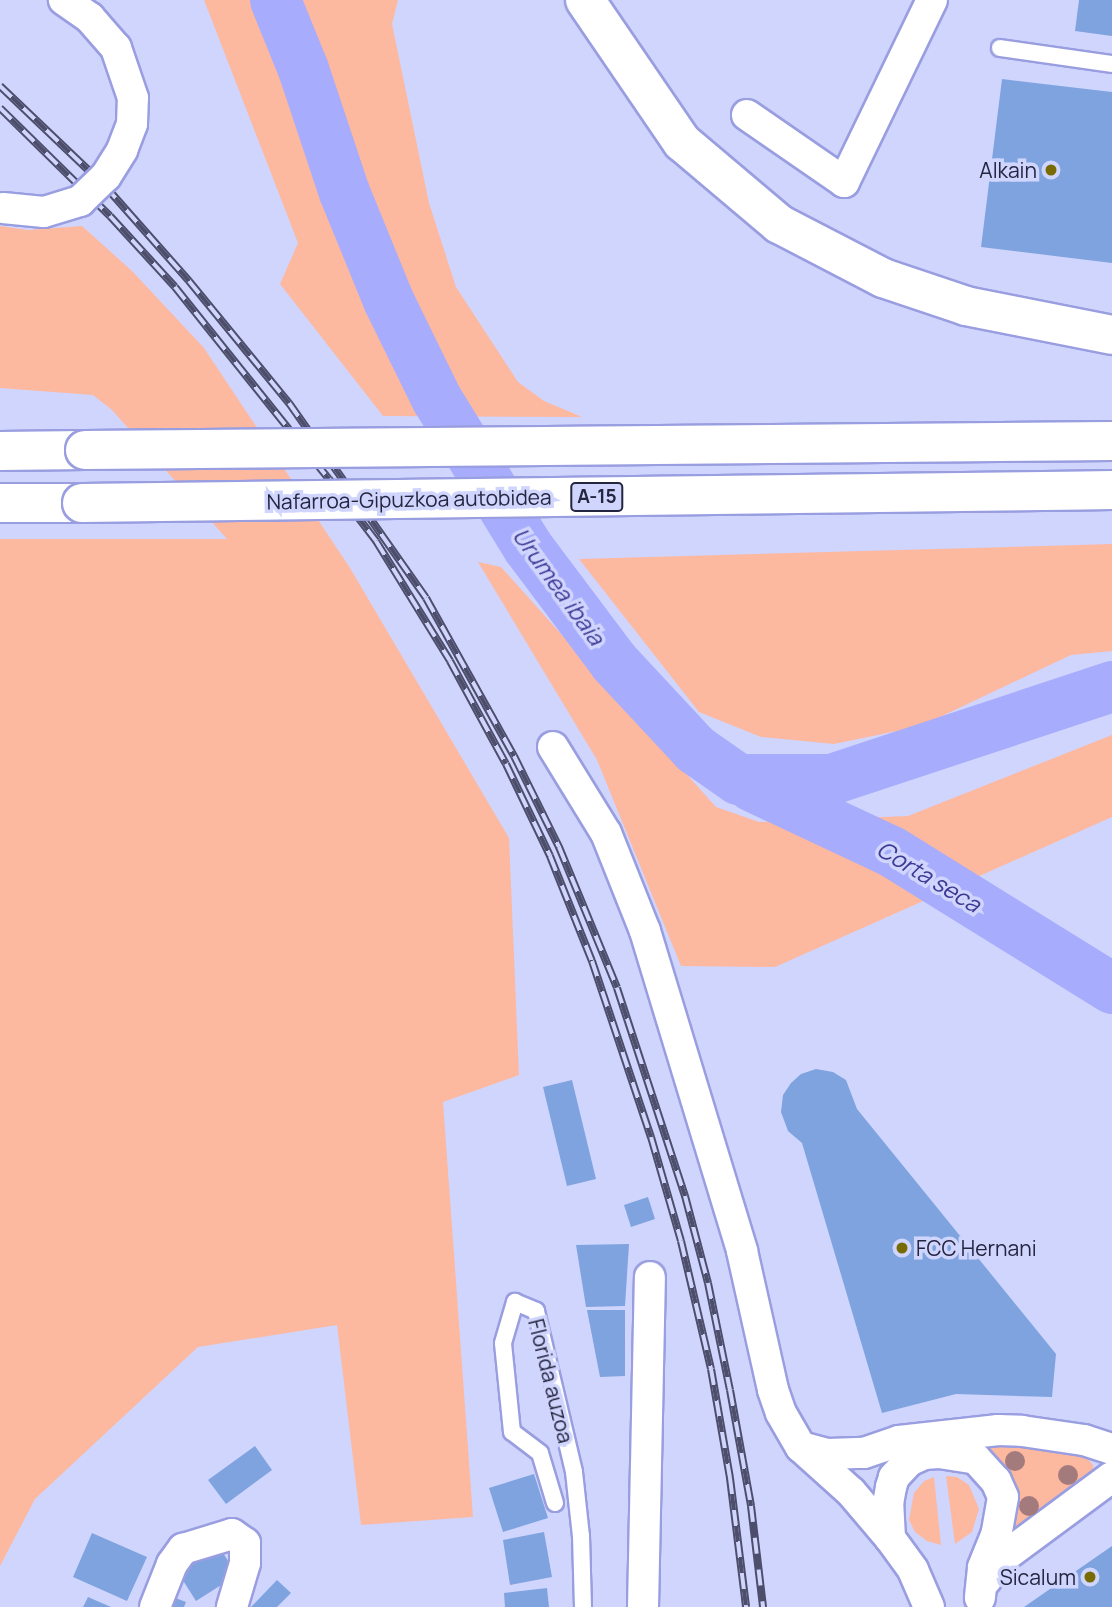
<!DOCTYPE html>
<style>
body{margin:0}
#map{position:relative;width:1112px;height:1607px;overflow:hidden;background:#d0d5fe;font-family:Manrope,sans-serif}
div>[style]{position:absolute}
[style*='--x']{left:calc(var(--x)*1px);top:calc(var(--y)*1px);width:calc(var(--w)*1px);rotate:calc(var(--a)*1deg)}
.green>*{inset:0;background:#fdb8a0}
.river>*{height:51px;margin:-25.5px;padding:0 25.5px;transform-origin:25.5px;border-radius:25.5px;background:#a7acfd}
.building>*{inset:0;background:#7fa3df}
.roads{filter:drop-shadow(2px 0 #999ee0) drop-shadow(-2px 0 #999ee0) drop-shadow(0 2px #999ee0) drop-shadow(0 -2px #999ee0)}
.lane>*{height:16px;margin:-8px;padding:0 8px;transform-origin:8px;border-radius:8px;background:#fff}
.street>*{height:30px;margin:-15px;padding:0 15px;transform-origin:15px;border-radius:15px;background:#fff}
.secondary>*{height:38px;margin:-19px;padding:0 19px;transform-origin:19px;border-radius:19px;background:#fff}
.highway>*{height:38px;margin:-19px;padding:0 19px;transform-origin:19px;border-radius:19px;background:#fff}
.rail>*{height:8px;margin-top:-4px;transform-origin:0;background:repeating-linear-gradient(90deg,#d0d5fe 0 16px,#4c4e6b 0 32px);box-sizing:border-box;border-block:2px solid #4c4e6b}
.bridges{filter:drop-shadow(2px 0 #999ee0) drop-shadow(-2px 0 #999ee0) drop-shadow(0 2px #999ee0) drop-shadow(0 -2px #999ee0)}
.street-bridge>*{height:30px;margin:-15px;padding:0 15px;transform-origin:15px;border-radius:15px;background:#fff}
.highway-bridge>*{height:38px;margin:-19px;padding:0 19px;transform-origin:19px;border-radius:19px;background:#fff}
.trees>*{width:20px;height:20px;margin:-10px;border-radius:50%;background:#a47b7c}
.dots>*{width:19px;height:19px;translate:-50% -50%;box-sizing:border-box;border:4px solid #d0d5fe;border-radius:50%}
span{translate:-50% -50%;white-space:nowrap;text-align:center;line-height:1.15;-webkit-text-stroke:7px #d0d5fe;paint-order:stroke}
.shield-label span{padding:2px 5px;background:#d0d5fe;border:2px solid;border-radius:5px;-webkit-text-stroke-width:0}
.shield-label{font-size:19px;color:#24253f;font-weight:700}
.poi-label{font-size:21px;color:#24253f}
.right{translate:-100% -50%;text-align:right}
.left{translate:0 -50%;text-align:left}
.street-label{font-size:21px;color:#24253f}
.water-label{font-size:23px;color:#3e3994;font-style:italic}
</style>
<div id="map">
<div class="green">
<i style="clip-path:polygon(204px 0,398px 0,392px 24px,429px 203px,456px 287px,518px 382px,544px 401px,582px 417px,383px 416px,280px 284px,298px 243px)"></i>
<i style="clip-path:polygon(0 226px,28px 230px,82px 226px,132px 271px,204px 348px,350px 568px,509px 838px,519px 1075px,443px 1102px,473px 1517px,361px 1525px,337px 1325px,198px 1347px,35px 1499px,0 1566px,0 539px,227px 539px,112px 410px,93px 395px,0 388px)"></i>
<i style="clip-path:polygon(1112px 544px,1112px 651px,1071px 655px,921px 726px,834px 744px,761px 737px,699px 712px,579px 559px)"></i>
<i style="clip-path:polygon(478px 562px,501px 567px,716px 807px,759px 822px,908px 816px,1112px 735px,1112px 817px,775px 967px,681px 966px,597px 760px)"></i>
<i style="clip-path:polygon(997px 1438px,1086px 1457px,1093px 1465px,1093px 1473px,1011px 1534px,1016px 1500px,1011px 1478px,995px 1457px,969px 1441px)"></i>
<i style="clip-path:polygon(946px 1476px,957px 1477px,969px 1485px,979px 1509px,972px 1532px,955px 1544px)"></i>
<i style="clip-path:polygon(934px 1477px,941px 1545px,927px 1541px,915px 1532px,909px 1520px,914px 1493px,924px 1481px)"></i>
</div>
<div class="river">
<i style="--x:275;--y:0;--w:74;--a:67.9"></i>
<i style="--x:303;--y:69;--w:130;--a:71.6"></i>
<i style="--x:344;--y:192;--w:117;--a:67.8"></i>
<i style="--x:388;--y:300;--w:109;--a:63.9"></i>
<i style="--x:436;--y:398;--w:174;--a:58.4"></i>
<i style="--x:527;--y:546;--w:145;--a:53.1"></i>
<i style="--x:614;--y:662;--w:119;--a:47"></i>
<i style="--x:695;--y:749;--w:52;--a:34.9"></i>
<i style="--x:738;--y:779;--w:93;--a:0"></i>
<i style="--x:831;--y:779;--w:296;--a:-18.3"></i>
<i style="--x:752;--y:786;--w:153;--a:25.1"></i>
<i style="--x:891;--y:851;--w:260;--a:31.8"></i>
</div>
<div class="building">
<i style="clip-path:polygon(1079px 0,1112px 0,1112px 36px,1075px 31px)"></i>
<i style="clip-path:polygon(1002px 79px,1112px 92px,1112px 263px,981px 247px)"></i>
<i style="clip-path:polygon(816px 1069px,833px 1072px,846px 1080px,857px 1109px,1056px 1354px,1052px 1397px,956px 1394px,882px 1413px,802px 1143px,788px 1131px,781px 1112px,783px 1095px,791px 1083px,801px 1074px)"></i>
<i style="clip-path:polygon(572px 1080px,596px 1179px,567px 1186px,543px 1087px)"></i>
<i style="clip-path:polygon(648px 1197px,655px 1219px,631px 1227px,624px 1205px)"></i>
<i style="clip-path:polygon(629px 1244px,625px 1306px,586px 1307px,576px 1245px)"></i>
<i style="clip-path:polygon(587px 1310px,625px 1310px,625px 1376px,600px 1377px)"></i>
<i style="clip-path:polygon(255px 1446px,272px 1470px,226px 1504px,208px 1480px)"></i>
<i style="clip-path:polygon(534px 1474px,548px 1518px,503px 1532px,489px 1488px)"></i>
<i style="clip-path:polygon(544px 1532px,552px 1577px,510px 1585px,503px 1540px)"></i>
<i style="clip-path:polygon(92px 1533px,147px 1557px,127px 1601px,73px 1577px)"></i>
<i style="clip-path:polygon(218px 1545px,237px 1575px,196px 1601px,177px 1571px)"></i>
<i style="clip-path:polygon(1112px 1546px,1112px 1607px,1024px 1607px)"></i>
<i style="clip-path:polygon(277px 1580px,291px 1593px,277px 1607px,251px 1607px)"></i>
<i style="clip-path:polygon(547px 1588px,549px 1607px,505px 1607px,504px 1593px)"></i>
<i style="clip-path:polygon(170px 1596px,186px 1602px,184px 1607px,166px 1607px)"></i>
<i style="clip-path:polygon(88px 1597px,111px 1607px,83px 1607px)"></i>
</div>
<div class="roads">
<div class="lane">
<i style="--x:1000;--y:48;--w:113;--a:8.1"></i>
<i style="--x:555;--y:1503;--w:52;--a:-106.7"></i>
<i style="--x:540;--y:1453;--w:35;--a:-143"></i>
<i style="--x:512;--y:1432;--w:89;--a:-95.8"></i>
<i style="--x:503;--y:1343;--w:43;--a:-73.7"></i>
<i style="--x:515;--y:1302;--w:23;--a:23"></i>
<i style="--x:536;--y:1311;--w:165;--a:76.7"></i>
<i style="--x:574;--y:1472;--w:64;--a:83.8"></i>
<i style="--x:581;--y:1536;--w:71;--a:88.4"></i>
</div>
<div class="street">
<i style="--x:747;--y:115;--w:118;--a:34.6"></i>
<i style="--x:844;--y:182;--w:202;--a:-64.2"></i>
<i style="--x:553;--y:747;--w:101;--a:58.4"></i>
<i style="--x:606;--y:833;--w:105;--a:68.3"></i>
<i style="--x:645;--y:931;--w:334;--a:73.1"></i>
<i style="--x:742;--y:1251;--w:142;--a:77.4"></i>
<i style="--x:773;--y:1390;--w:24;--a:71"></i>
<i style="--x:781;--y:1413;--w:39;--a:60"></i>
<i style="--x:801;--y:1447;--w:67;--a:42"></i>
<i style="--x:851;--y:1492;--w:60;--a:49.7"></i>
<i style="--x:890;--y:1538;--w:39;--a:54"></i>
<i style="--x:913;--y:1570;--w:40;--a:66.6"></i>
<i style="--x:801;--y:1447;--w:28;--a:15"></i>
<i style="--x:828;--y:1454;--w:36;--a:-2"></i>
<i style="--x:864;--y:1453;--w:37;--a:-19"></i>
<i style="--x:899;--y:1441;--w:100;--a:-6.3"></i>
<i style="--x:998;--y:1430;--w:24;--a:2"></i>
<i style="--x:1022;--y:1431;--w:63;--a:8.3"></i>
<i style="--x:1084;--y:1440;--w:29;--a:18"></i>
<i style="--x:890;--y:1538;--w:34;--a:-93"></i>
<i style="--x:888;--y:1504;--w:17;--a:-80"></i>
<i style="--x:891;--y:1487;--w:10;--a:-73"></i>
<i style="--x:894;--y:1477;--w:22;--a:-47"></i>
<i style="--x:909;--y:1461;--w:17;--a:-25"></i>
<i style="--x:924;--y:1454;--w:15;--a:-4"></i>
<i style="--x:939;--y:1453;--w:37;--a:9"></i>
<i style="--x:976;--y:1459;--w:30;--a:48"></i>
<i style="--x:996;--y:1481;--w:17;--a:66"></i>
<i style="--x:1003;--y:1497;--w:39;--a:100"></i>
<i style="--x:996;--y:1535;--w:35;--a:112"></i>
<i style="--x:983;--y:1568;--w:30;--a:96"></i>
<i style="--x:986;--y:1580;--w:26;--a:-54"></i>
<i style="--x:1001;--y:1559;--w:138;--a:-36.5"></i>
<i style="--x:155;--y:1607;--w:46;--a:-68.4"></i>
<i style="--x:172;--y:1564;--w:19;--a:-54"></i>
<i style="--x:183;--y:1549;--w:51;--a:-17"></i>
<i style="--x:232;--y:1534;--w:16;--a:35"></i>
<i style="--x:245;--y:1543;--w:20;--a:90"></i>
<i style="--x:245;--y:1563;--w:46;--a:106.5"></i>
<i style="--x:643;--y:1607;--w:330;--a:-88.8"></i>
</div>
<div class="secondary">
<i style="--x:585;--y:0;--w:172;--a:55.7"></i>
<i style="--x:682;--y:142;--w:127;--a:40.2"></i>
<i style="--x:779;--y:224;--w:117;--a:27.4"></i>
<i style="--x:883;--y:278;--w:88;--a:18.6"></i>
<i style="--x:966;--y:306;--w:149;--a:11.2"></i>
</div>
<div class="highway">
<i style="--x:0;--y:451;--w:85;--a:-0.7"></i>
<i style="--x:0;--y:503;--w:82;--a:0"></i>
</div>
</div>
<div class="rail">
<i style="--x:0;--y:86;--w:145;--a:43.6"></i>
<i style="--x:105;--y:186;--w:127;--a:48.5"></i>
<i style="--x:189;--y:281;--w:158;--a:50.7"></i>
<i style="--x:289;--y:403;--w:238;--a:54.9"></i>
<i style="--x:426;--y:598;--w:181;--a:60.9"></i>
<i style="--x:514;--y:756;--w:102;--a:63.7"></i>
<i style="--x:559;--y:847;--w:152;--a:67.6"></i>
<i style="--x:617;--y:988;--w:219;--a:71.9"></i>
<i style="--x:685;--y:1196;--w:90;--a:75.2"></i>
<i style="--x:708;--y:1283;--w:109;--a:78.4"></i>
<i style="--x:730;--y:1390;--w:118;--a:79.7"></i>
<i style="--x:751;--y:1506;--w:102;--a:83.2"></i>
<i style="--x:0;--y:108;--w:154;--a:44.5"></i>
<i style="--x:110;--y:216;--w:96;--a:47.5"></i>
<i style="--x:175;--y:287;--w:246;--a:51.3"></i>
<i style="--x:329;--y:479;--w:78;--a:52.8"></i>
<i style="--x:376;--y:541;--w:141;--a:58.3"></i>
<i style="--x:450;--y:661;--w:117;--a:61.5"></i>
<i style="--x:506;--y:764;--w:102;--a:64.4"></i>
<i style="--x:550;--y:856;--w:113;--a:68.2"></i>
<i style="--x:592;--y:961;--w:186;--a:71.5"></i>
<i style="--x:651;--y:1137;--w:108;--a:73.9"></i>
<i style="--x:681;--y:1241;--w:131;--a:76.8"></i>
<i style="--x:711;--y:1369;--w:111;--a:80.1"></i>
<i style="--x:730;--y:1478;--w:130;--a:82.9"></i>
</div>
<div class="bridges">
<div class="street-bridge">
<i style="--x:3;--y:208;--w:41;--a:5.6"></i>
<i style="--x:44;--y:212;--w:38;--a:-17"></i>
<i style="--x:80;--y:201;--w:36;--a:-44"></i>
<i style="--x:106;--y:176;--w:31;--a:-58"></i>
<i style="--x:122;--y:150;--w:28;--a:-69"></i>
<i style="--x:132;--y:124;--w:26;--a:-88"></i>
<i style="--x:133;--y:98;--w:53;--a:-108.8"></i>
<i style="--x:116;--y:48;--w:40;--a:-131"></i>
<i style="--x:90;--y:18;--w:32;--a:-145"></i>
</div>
<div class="highway-bridge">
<i style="--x:85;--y:450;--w:1027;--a:-0.5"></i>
<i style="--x:82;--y:503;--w:1030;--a:-0.72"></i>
</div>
</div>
<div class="trees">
<i style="left:1015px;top:1461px"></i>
<i style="left:1068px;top:1475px"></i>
<i style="left:1029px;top:1506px"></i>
</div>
<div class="dots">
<i style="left:1051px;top:170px;background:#786b03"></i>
<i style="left:902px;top:1248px;background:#786b03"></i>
<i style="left:1090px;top:1577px;background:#786b03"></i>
</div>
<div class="shield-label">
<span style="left:597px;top:497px">A-15</span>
</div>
<div class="poi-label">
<span class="right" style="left:1037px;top:170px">Alkain</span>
<span class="left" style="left:916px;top:1248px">FCC Hernani</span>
<span class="right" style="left:1076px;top:1577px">Sicalum</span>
</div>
<div class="street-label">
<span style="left:409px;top:499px;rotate:-1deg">Nafarroa-Gipuzkoa autobidea</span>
<span style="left:551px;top:1381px;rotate:76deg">Florida auzoa</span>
</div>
<div class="water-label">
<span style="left:559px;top:586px;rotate:54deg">Urumea ibaia</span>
<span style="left:929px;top:876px;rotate:31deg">Corta seca</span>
</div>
</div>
